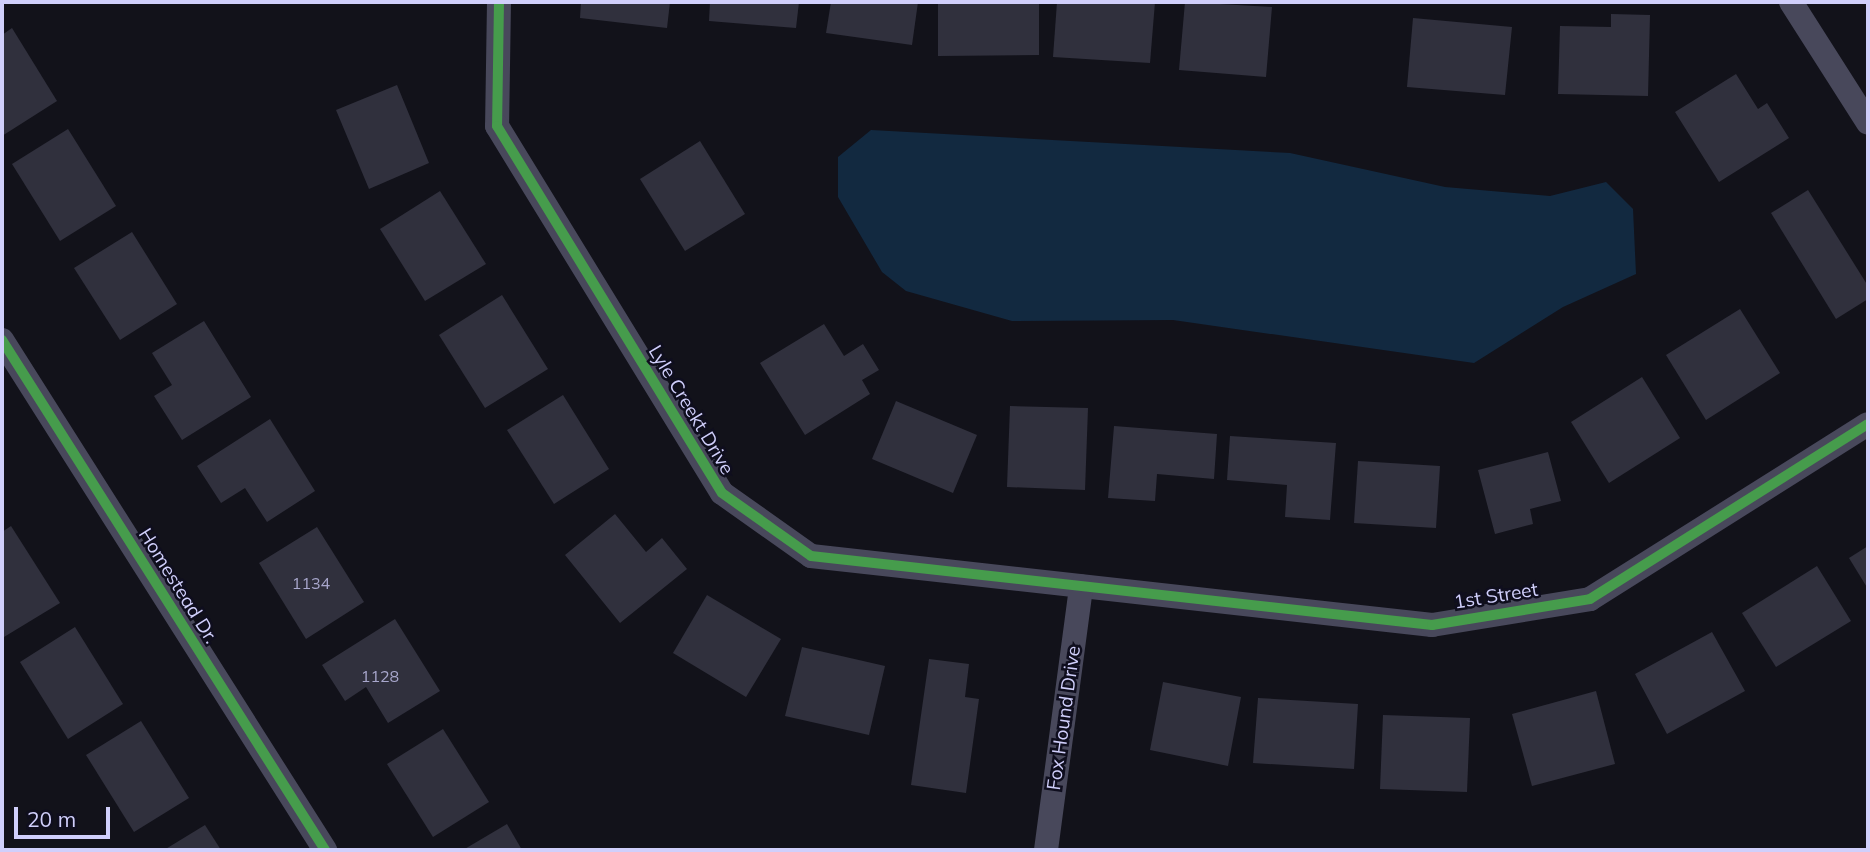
<!DOCTYPE html>
<style>
body{margin:0}
#map{position:relative;width:1870px;height:852px;overflow:hidden;background:#12121a;font-family:Mulish,sans-serif}
div>[style]{position:absolute}
[style*='--x']{left:calc(var(--x)*1px);top:calc(var(--y)*1px);width:calc(var(--w)*1px);rotate:calc(var(--a)*1deg)}
.water>*{inset:0;background:#122940}
.building>*{inset:0;background:#30303d}
.street>*{height:24px;margin:-12px;padding:0 12px;transform-origin:12px;border-radius:12px;background:#48485b}
.cycleway>*{height:10px;margin:-5px;padding:0 5px;transform-origin:5px;border-radius:5px;background:#469c4c}
span{translate:-50% -50%;white-space:nowrap;text-align:center;line-height:1.15;-webkit-text-stroke:5px #0f0e1e;paint-order:stroke}
.number-label{font-size:16px;color:#a8a7cc}
.number-label span{-webkit-text-stroke-width:0}
.street-label{font-size:19px;color:#d0cffb}
.frame{position:absolute;inset:0;border:4px solid #d0cffb;pointer-events:none}
.scale{position:absolute;left:14px;top:807px;width:96px;height:32px;box-sizing:border-box;border:4px solid #d0cffb;border-top:0;padding-left:9px;font-size:21px;line-height:24px;white-space:nowrap;color:#d0cffb;-webkit-text-stroke:5px #0f0e1e;paint-order:stroke}
</style>
<div id="map">
<div class="water">
<i style="clip-path:polygon(871px 130px,1290px 153px,1445px 187px,1550px 196px,1606px 182px,1633px 209px,1636px 274px,1563px 307px,1474px 363px,1173px 320px,1012px 321px,906px 291px,882px 272px,838px 197px,838px 157px)"></i>
</div>
<div class="building">
<i style="clip-path:polygon(581px 2px,670px 2px,667px 28px,580px 18px)"></i>
<i style="clip-path:polygon(710px 2px,799px 2px,796px 28px,709px 21px)"></i>
<i style="clip-path:polygon(831px 2px,918px 2px,912px 45px,826px 33px)"></i>
<i style="clip-path:polygon(938px 2px,1039px 2px,1039px 55px,938px 56px)"></i>
<i style="clip-path:polygon(1057px 2px,1155px 2px,1150px 63px,1053px 57px)"></i>
<i style="clip-path:polygon(1185px 2px,1272px 7px,1266px 77px,1179px 70px)"></i>
<i style="clip-path:polygon(1611px 14px,1650px 15px,1648px 96px,1558px 94px,1560px 26px,1611px 27px)"></i>
<i style="clip-path:polygon(1413px 18px,1512px 27px,1505px 95px,1407px 87px)"></i>
<i style="clip-path:polygon(12px 28px,57px 101px,2px 136px,2px 35px)"></i>
<i style="clip-path:polygon(1736px 74px,1758px 109px,1767px 103px,1789px 138px,1719px 182px,1675px 112px)"></i>
<i style="clip-path:polygon(397px 85px,429px 163px,369px 189px,336px 110px)"></i>
<i style="clip-path:polygon(68px 129px,116px 206px,60px 241px,12px 164px)"></i>
<i style="clip-path:polygon(700px 141px,745px 214px,685px 251px,640px 179px)"></i>
<i style="clip-path:polygon(1808px 190px,1868px 286px,1868px 299px,1836px 319px,1771px 213px)"></i>
<i style="clip-path:polygon(440px 191px,486px 264px,425px 301px,380px 229px)"></i>
<i style="clip-path:polygon(132px 232px,177px 304px,120px 340px,74px 268px)"></i>
<i style="clip-path:polygon(502px 295px,548px 369px,485px 408px,439px 335px)"></i>
<i style="clip-path:polygon(1740px 309px,1780px 373px,1706px 420px,1666px 355px)"></i>
<i style="clip-path:polygon(204px 321px,251px 397px,182px 440px,154px 396px,172px 385px,152px 353px)"></i>
<i style="clip-path:polygon(824px 324px,844px 356px,863px 344px,879px 370px,862px 380px,870px 394px,805px 435px,760px 363px)"></i>
<i style="clip-path:polygon(1642px 377px,1680px 438px,1609px 483px,1571px 422px)"></i>
<i style="clip-path:polygon(563px 395px,609px 469px,554px 504px,507px 430px)"></i>
<i style="clip-path:polygon(896px 401px,977px 435px,953px 493px,872px 459px)"></i>
<i style="clip-path:polygon(1010px 406px,1088px 408px,1085px 490px,1007px 487px)"></i>
<i style="clip-path:polygon(270px 419px,315px 491px,267px 522px,245px 488px,221px 503px,197px 466px)"></i>
<i style="clip-path:polygon(1114px 426px,1217px 434px,1214px 479px,1157px 474px,1155px 501px,1108px 498px)"></i>
<i style="clip-path:polygon(1230px 436px,1336px 443px,1330px 520px,1285px 517px,1287px 485px,1227px 480px)"></i>
<i style="clip-path:polygon(1548px 452px,1561px 501px,1530px 509px,1533px 524px,1495px 534px,1478px 470px)"></i>
<i style="clip-path:polygon(1358px 461px,1440px 466px,1436px 528px,1354px 523px)"></i>
<i style="clip-path:polygon(615px 514px,646px 552px,662px 538px,687px 569px,620px 623px,565px 555px)"></i>
<i style="clip-path:polygon(11px 526px,60px 603px,4px 637px,2px 532px)"></i>
<i style="clip-path:polygon(317px 527px,364px 602px,306px 639px,259px 563px)"></i>
<i style="clip-path:polygon(1868px 546px,1868px 589px,1849px 558px)"></i>
<i style="clip-path:polygon(1817px 566px,1851px 621px,1776px 667px,1742px 613px)"></i>
<i style="clip-path:polygon(707px 595px,781px 639px,746px 697px,673px 653px)"></i>
<i style="clip-path:polygon(395px 619px,440px 691px,388px 723px,366px 687px,345px 701px,322px 665px)"></i>
<i style="clip-path:polygon(75px 627px,123px 704px,68px 739px,20px 662px)"></i>
<i style="clip-path:polygon(1712px 632px,1745px 691px,1667px 734px,1635px 674px)"></i>
<i style="clip-path:polygon(802px 647px,885px 666px,869px 735px,785px 716px)"></i>
<i style="clip-path:polygon(929px 659px,969px 664px,965px 697px,979px 699px,966px 793px,911px 785px)"></i>
<i style="clip-path:polygon(1163px 682px,1241px 697px,1228px 766px,1150px 750px)"></i>
<i style="clip-path:polygon(1596px 691px,1615px 764px,1532px 786px,1512px 714px)"></i>
<i style="clip-path:polygon(1258px 698px,1358px 704px,1354px 769px,1253px 763px)"></i>
<i style="clip-path:polygon(1383px 715px,1470px 718px,1467px 792px,1380px 789px)"></i>
<i style="clip-path:polygon(141px 721px,189px 798px,134px 832px,86px 755px)"></i>
<i style="clip-path:polygon(443px 729px,489px 802px,433px 837px,387px 764px)"></i>
<i style="clip-path:polygon(507px 824px,522px 850px,463px 850px)"></i>
<i style="clip-path:polygon(205px 825px,221px 850px,164px 850px)"></i>
</div>
<div class="street">
<i style="--x:499;--y:2;--w:124;--a:90.9"></i>
<i style="--x:497;--y:126;--w:430;--a:58.5"></i>
<i style="--x:722;--y:493;--w:109;--a:35.3"></i>
<i style="--x:811;--y:556;--w:625;--a:6.34"></i>
<i style="--x:1432;--y:625;--w:160;--a:-9.3"></i>
<i style="--x:1590;--y:599;--w:328;--a:-32.2"></i>
<i style="--x:1791;--y:2;--w:143;--a:57.5"></i>
<i style="--x:2;--y:340;--w:604;--a:57.65"></i>
<i style="--x:1046;--y:850;--w:266;--a:-82.4"></i>
</div>
<div class="cycleway">
<i style="--x:499;--y:2;--w:124;--a:90.9"></i>
<i style="--x:497;--y:126;--w:430;--a:58.5"></i>
<i style="--x:722;--y:493;--w:109;--a:35.3"></i>
<i style="--x:811;--y:556;--w:625;--a:6.34"></i>
<i style="--x:1432;--y:625;--w:160;--a:-9.3"></i>
<i style="--x:1590;--y:599;--w:328;--a:-32.2"></i>
<i style="--x:2;--y:340;--w:604;--a:57.65"></i>
</div>
<div class="number-label">
<span style="left:311px;top:583px">1134</span>
<span style="left:380px;top:676px">1128</span>
</div>
<div class="street-label">
<span style="left:691px;top:410px;rotate:59deg">Lyle Creekt Drive</span>
<span style="left:178px;top:586px;rotate:58deg">Homestead Dr.</span>
<span style="left:1496px;top:596px;rotate:-9deg">1st Street</span>
<span style="left:1064px;top:718px;rotate:-82deg">Fox Hound Drive</span>
</div>
<div class="frame"></div>
<div class="scale">20 m</div>
</div>
